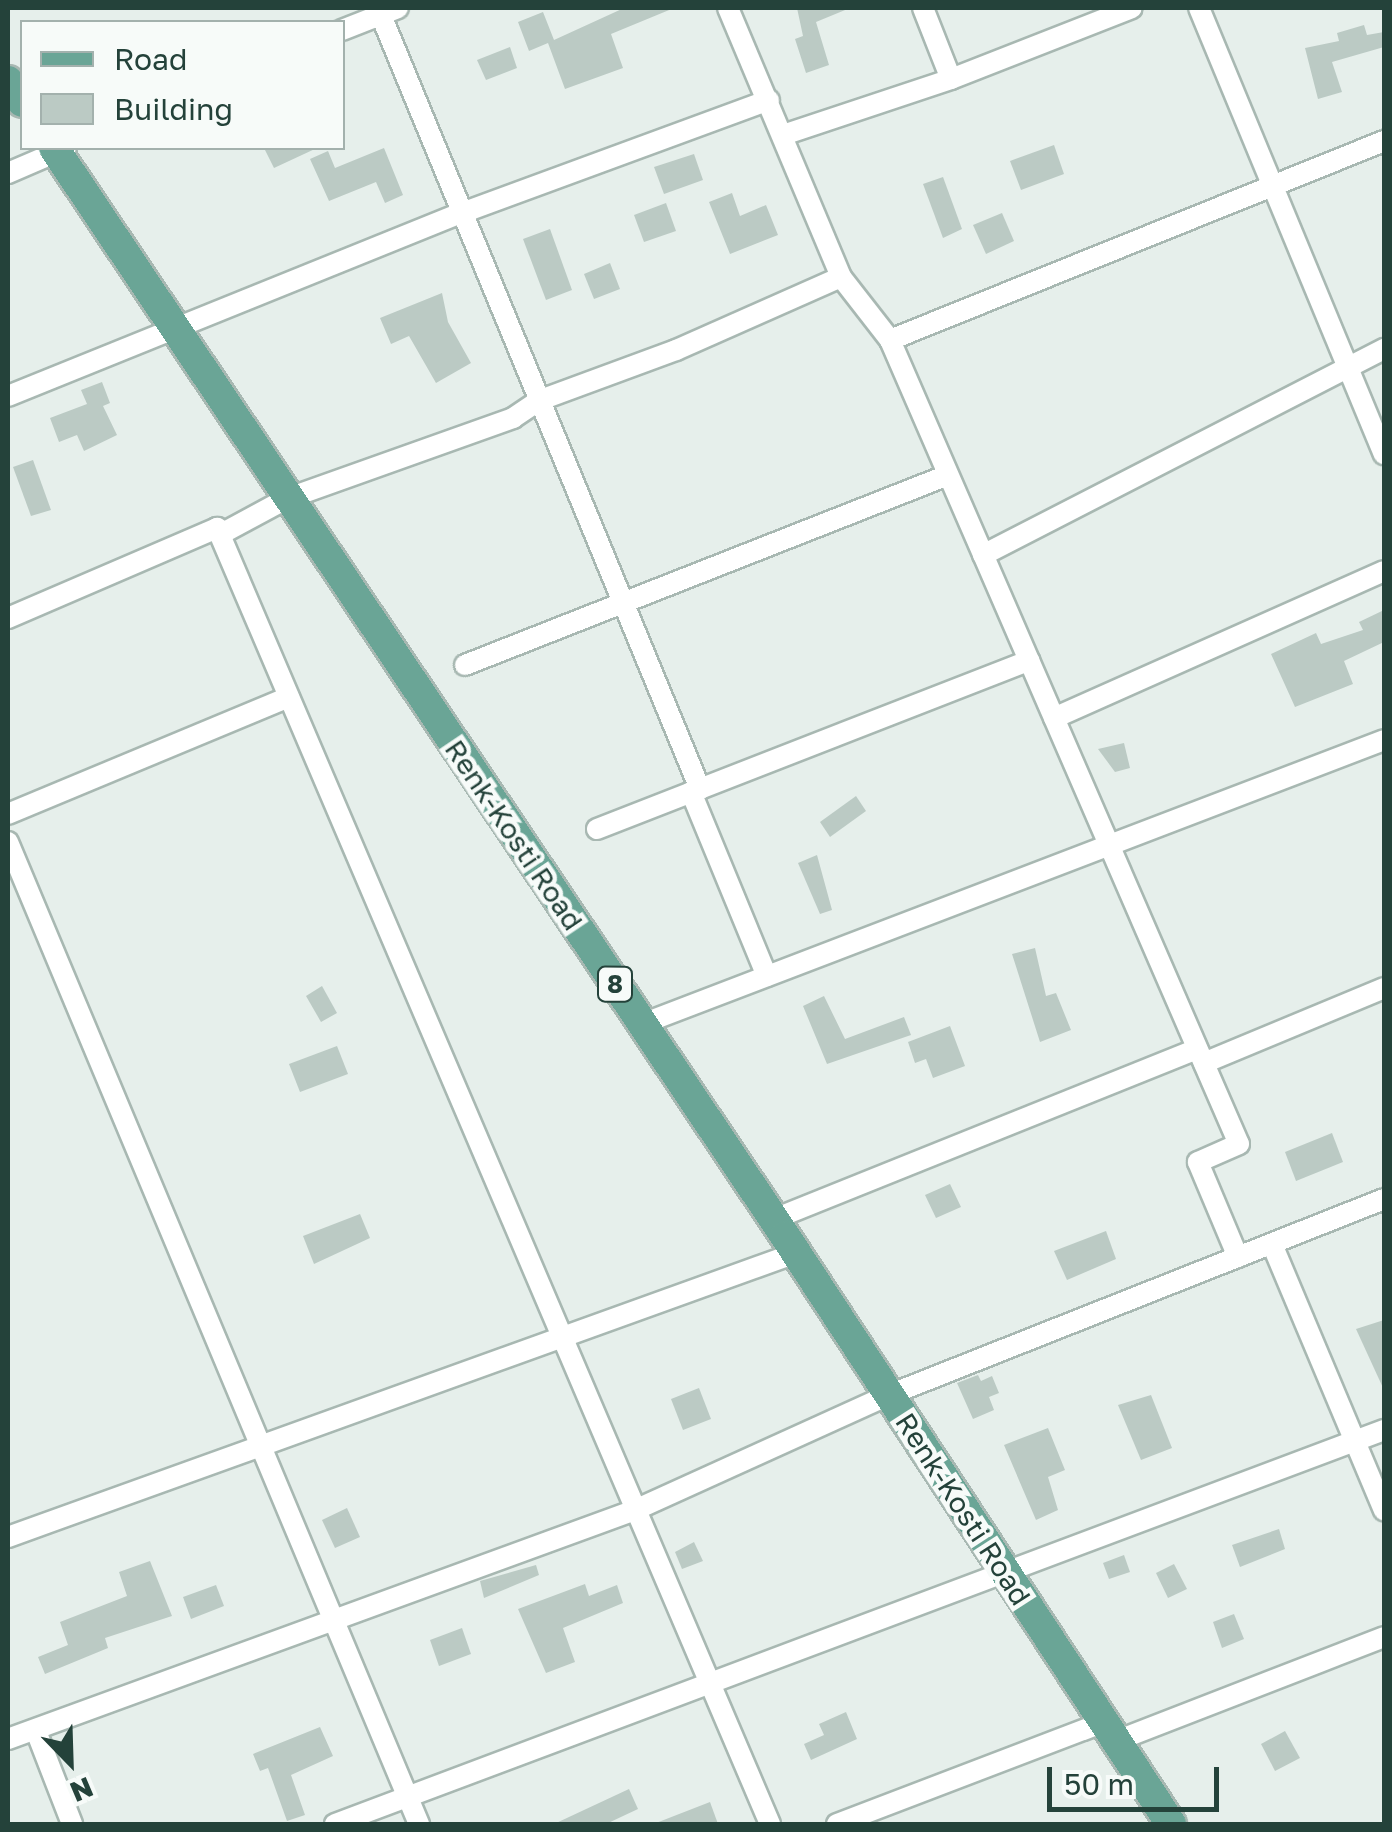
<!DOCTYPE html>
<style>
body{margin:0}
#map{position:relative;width:1392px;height:1832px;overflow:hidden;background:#e6efeb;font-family:"Golos Text",sans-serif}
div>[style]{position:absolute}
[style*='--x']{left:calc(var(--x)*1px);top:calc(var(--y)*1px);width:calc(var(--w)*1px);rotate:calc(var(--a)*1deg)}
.building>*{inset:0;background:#bbcac4}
.roads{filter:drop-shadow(2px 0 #a8b8b2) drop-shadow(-2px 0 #a8b8b2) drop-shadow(0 2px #a8b8b2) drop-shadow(0 -2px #a8b8b2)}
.minor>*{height:20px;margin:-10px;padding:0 10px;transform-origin:10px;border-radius:10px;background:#fff}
.primary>*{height:30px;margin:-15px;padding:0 15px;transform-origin:15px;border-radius:15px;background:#6aa596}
span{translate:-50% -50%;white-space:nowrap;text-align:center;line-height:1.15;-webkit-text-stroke:9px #f7fbf9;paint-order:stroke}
.shield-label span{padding:2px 8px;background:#f7fbf9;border:2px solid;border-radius:8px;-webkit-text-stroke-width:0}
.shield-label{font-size:25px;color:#24423a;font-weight:700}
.street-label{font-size:28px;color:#24423a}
.frame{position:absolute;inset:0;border:10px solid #24423a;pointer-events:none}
.legend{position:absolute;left:20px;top:20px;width:325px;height:130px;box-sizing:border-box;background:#f7fbf9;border:2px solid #a3b1ad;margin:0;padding:12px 18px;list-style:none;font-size:30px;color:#24423a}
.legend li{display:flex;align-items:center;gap:20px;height:50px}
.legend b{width:50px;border:2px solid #a3b1ad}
.north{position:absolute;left:20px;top:1712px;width:100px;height:100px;-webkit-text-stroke:8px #f7fbf9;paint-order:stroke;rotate:157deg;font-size:28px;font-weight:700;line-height:40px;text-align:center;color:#24423a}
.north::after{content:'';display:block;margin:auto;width:35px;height:45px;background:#24423a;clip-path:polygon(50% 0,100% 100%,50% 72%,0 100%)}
.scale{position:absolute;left:1047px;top:1767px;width:172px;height:45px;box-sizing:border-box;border:5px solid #24423a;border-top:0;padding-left:12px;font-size:30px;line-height:35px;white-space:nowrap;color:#24423a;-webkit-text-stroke:8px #f7fbf9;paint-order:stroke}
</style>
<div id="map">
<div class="building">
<i style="clip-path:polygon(624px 8px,674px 8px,611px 34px,623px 68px,565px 89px,548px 43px,529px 51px,518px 22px,543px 12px,554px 40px)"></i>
<i style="clip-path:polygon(797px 8px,850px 8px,816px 22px,829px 65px,806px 73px,795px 39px,803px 36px)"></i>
<i style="clip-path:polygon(1364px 25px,1367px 35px,1384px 32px,1384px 47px,1332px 62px,1342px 92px,1318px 99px,1305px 48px,1339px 41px,1337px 33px)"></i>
<i style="clip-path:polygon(510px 47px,517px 68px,486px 80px,477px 60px)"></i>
<i style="clip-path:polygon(1054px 145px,1064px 174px,1021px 190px,1010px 161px)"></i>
<i style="clip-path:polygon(264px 148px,317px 148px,274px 168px)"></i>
<i style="clip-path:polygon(384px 148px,403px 195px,385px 203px,376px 182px,329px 201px,310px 159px,328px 151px,335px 168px)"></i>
<i style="clip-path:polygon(694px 154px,703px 180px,664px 194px,654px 167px)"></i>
<i style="clip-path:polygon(943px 177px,962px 229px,943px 238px,923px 184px)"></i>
<i style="clip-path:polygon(732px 193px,740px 216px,766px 205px,778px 235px,730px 254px,709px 202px)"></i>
<i style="clip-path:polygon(666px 203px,676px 231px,644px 242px,634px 215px)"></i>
<i style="clip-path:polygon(1002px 213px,1014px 241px,986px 254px,973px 225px)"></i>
<i style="clip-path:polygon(550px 229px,572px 290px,546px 300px,523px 239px)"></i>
<i style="clip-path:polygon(610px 263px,620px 289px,594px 299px,584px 274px)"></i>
<i style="clip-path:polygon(442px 293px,448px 322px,471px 363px,436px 383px,409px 336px,391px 344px,380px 318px)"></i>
<i style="clip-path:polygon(102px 382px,110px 403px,103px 406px,117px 435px,84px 451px,77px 435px,59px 442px,50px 418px,87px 404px,81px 390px)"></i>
<i style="clip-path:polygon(33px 460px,51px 510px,31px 516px,13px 467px)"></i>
<i style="clip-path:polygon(1384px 610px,1384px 642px,1344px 661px,1353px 684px,1295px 707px,1271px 654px,1316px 633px,1321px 644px,1363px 630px,1359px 622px)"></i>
<i style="clip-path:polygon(1124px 743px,1130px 768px,1115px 772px,1098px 749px)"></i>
<i style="clip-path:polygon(856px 796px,866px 811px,830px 837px,820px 822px)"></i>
<i style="clip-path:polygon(817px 855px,832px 910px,820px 914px,798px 863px)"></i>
<i style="clip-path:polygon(1035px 948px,1046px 996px,1056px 993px,1071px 1030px,1040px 1042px,1012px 954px)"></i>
<i style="clip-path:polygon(322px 986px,337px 1013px,321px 1022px,306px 996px)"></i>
<i style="clip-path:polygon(824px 996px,845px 1039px,904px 1017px,911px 1035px,827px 1064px,803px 1006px)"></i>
<i style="clip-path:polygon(950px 1026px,965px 1066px,933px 1078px,926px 1059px,915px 1063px,908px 1042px)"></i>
<i style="clip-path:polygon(337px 1046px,348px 1074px,300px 1092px,289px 1064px)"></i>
<i style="clip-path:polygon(1332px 1133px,1343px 1162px,1296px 1181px,1285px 1152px)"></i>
<i style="clip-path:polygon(950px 1184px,961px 1207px,936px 1218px,925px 1195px)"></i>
<i style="clip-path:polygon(360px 1214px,370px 1238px,314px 1264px,303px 1236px)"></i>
<i style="clip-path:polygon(1106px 1231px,1116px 1259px,1067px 1280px,1054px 1251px)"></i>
<i style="clip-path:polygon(1384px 1320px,1384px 1390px,1356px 1329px)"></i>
<i style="clip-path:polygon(978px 1375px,981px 1381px,992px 1376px,999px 1393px,989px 1397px,994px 1410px,973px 1419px,957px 1383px)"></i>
<i style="clip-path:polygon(699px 1388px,711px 1419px,683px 1430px,671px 1399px)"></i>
<i style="clip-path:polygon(1151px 1395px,1172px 1448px,1141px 1460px,1118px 1405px)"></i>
<i style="clip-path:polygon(1048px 1428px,1065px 1470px,1048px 1477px,1058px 1510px,1036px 1520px,1004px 1445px)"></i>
<i style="clip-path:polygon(347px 1508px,360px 1537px,335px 1548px,322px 1520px)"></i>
<i style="clip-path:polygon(1279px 1529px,1285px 1549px,1240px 1567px,1232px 1545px)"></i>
<i style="clip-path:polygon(694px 1542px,703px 1561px,682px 1569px,675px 1552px)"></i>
<i style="clip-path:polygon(1124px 1555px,1130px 1572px,1109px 1579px,1103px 1563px)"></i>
<i style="clip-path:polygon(150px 1561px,172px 1616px,105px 1638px,108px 1648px,45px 1674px,38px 1657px,68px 1645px,60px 1622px,127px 1596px,119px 1572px)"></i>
<i style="clip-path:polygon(1174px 1564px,1187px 1589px,1168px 1598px,1156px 1573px)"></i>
<i style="clip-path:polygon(536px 1565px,539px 1575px,484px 1598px,480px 1581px)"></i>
<i style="clip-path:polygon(585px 1584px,589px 1596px,617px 1585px,623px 1603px,563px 1628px,575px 1662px,546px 1673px,518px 1609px)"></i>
<i style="clip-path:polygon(216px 1585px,224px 1606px,191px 1619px,183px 1597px)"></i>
<i style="clip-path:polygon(1234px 1614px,1244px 1639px,1222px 1648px,1213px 1622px)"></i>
<i style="clip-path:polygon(462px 1628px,471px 1654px,439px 1666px,430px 1640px)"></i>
<i style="clip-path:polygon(846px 1712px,857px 1739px,811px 1760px,804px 1744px,824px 1735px,819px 1724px)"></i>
<i style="clip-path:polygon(320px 1727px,333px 1756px,291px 1775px,305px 1815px,287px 1821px,268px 1768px,260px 1771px,253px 1754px)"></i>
<i style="clip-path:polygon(1285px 1731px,1300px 1758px,1275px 1771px,1261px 1744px)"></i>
<i style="clip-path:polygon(629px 1789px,638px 1809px,606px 1824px,554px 1824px)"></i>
<i style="clip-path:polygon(710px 1802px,718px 1824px,656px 1824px,656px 1823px)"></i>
</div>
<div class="roads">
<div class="minor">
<i style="--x:378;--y:8;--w:845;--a:67.59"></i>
<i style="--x:728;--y:8;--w:292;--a:67.2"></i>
<i style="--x:841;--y:277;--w:80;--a:52.1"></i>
<i style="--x:890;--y:340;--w:876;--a:66.54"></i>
<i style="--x:1239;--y:1144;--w:45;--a:156.3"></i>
<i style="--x:1198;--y:1162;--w:103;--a:67.2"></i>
<i style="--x:923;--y:8;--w:76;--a:68.5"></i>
<i style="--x:1199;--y:8;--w:483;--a:67.5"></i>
<i style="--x:342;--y:30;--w:60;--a:-21.4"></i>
<i style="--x:783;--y:135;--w:177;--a:-18.4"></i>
<i style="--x:951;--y:79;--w:194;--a:-21.4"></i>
<i style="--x:8;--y:173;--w:63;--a:-23.3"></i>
<i style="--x:890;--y:340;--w:533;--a:-21.94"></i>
<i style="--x:8;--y:396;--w:489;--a:-22"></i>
<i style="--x:462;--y:213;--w:327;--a:-20.2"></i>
<i style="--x:217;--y:528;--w:1409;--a:66.89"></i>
<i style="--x:983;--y:555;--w:451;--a:-27.2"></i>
<i style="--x:8;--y:618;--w:228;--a:-23.3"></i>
<i style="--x:217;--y:528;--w:7;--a:56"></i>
<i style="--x:221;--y:534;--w:74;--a:-28.3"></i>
<i style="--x:286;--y:499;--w:241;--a:-19.6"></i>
<i style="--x:513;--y:418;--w:30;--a:-34"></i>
<i style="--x:538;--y:401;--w:147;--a:-20.3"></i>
<i style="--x:676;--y:350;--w:180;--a:-23.9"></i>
<i style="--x:465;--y:665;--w:519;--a:-21.47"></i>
<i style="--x:1054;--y:718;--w:361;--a:-24"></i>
<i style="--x:691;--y:792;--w:199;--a:67.6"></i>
<i style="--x:8;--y:814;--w:304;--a:-22.6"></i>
<i style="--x:597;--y:829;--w:464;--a:-21.3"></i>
<i style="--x:8;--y:842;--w:1065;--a:67.29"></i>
<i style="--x:642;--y:1024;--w:794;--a:-20.94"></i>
<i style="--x:1204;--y:1063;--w:195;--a:-22.6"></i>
<i style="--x:774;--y:1219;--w:456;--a:-21.9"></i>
<i style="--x:1272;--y:1244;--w:289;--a:67.2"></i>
<i style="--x:8;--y:1537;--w:838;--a:-19.82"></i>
<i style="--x:36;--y:1731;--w:100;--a:68.8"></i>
<i style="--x:8;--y:1739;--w:668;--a:-20.06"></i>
<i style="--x:635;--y:1510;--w:279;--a:-24.4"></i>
<i style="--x:889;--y:1395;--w:532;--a:-21.6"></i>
<i style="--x:1116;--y:1741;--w:287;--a:-21.2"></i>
<i style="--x:335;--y:1824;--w:1121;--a:-20.59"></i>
<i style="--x:837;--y:1824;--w:286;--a:-20.9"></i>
</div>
<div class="primary">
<i style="--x:8;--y:81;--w:25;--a:56"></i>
<i style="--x:54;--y:148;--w:1311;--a:56.1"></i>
<i style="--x:785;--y:1236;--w:703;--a:56.72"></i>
</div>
</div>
<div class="shield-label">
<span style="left:615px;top:984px">8</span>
</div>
<div class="street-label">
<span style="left:514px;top:835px;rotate:56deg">Renk-Kosti Road</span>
<span style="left:963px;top:1509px;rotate:57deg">Renk-Kosti Road</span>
</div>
<div class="frame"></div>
<ul class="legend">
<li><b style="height:12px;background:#6aa596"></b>Road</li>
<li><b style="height:28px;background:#bbcac4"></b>Building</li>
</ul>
<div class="north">N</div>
<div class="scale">50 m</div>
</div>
